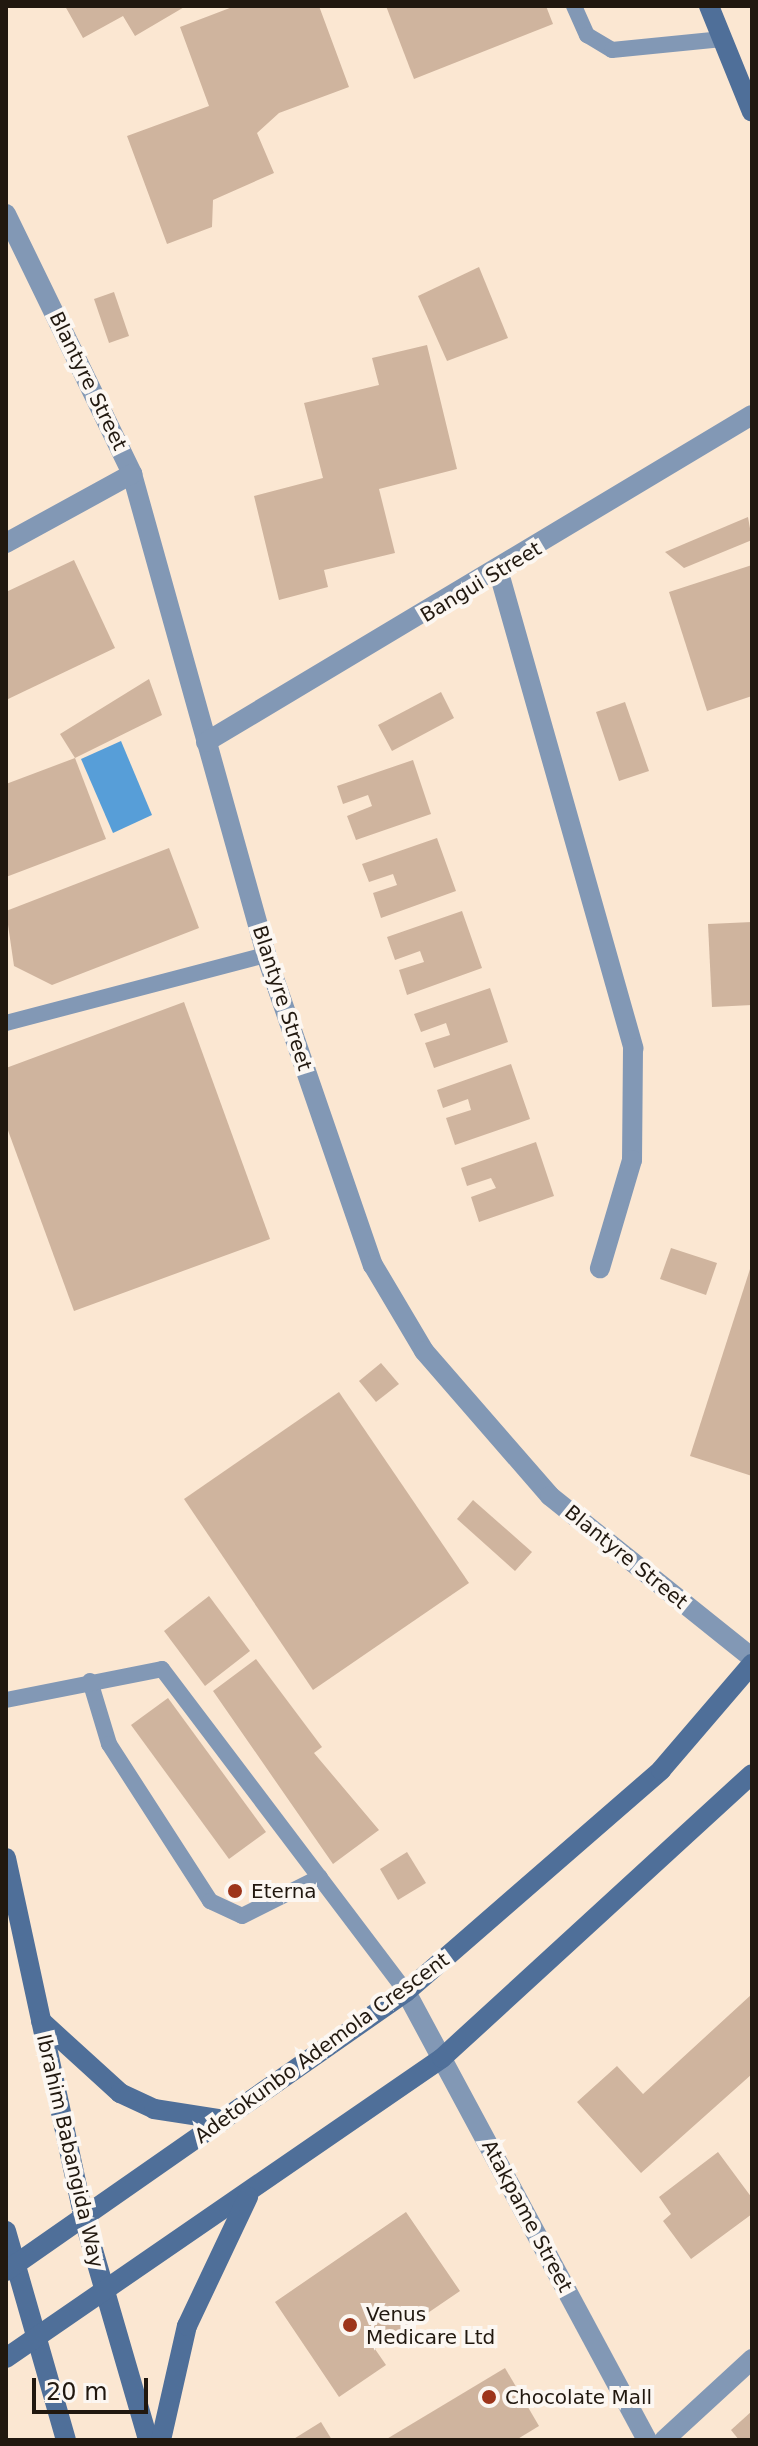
<!DOCTYPE html>
<style>
body{margin:0}
#map{position:relative;width:758px;height:2446px;overflow:hidden;background:#fbe7d2;font-family:"DejaVu Sans",sans-serif}
div>[style]{position:absolute}
[style*='--x']{left:calc(var(--x)*1px);top:calc(var(--y)*1px);width:calc(var(--w)*1px);rotate:calc(var(--a)*1deg)}
.water>*{inset:0;background:#579ed8}
.building>*{inset:0;background:#cfb49e}
.lane>*{height:16px;margin:-8px;padding:0 8px;transform-origin:8px;border-radius:8px;background:#8298b5}
.street>*{height:20px;margin:-10px;padding:0 10px;transform-origin:10px;border-radius:10px;background:#8298b5}
.secondary>*{height:20px;margin:-10px;padding:0 10px;transform-origin:10px;border-radius:10px;background:#4f6f99}
.dots>*{width:22px;height:22px;translate:-50% -50%;box-sizing:border-box;border:4px solid #fcf7f2;border-radius:50%}
span{translate:-50% -50%;white-space:nowrap;text-align:center;line-height:1.15;-webkit-text-stroke:8px #fcf7f2;paint-order:stroke}
.street-label{font-size:20px;color:#21180f}
.poi-label{font-size:20px;color:#21180f}
.left{translate:0 -50%;text-align:left}
.frame{position:absolute;inset:0;border:8px solid #21180f;pointer-events:none}
.scale{position:absolute;left:32px;top:2378px;width:116px;height:36px;box-sizing:border-box;border:4px solid #21180f;border-top:0;padding-left:10px;font-size:24px;line-height:28px;white-space:nowrap;color:#21180f;-webkit-text-stroke:6px #fcf7f2;paint-order:stroke}
</style>
<div id="map">
<div class="water">
<i style="clip-path:polygon(121px 741px,152px 815px,113px 833px,81px 759px)"></i>
</div>
<div class="building">
<i style="clip-path:polygon(65px 6px,186px 6px,135px 36px,123px 16px,83px 38px)"></i>
<i style="clip-path:polygon(235px 6px,319px 6px,349px 87px,279px 113px,257px 133px,274px 173px,213px 200px,212px 227px,167px 244px,127px 136px,209px 106px,180px 27px)"></i>
<i style="clip-path:polygon(386px 6px,546px 6px,553px 24px,414px 79px)"></i>
<i style="clip-path:polygon(479px 267px,508px 338px,447px 361px,418px 296px)"></i>
<i style="clip-path:polygon(114px 292px,129px 336px,109px 343px,94px 299px)"></i>
<i style="clip-path:polygon(427px 345px,457px 469px,379px 489px,395px 553px,324px 570px,328px 587px,279px 600px,254px 496px,323px 478px,304px 403px,379px 385px,372px 358px)"></i>
<i style="clip-path:polygon(748px 517px,752px 540px,684px 568px,665px 552px)"></i>
<i style="clip-path:polygon(74px 560px,115px 648px,6px 700px,6px 592px)"></i>
<i style="clip-path:polygon(752px 565px,752px 696px,707px 711px,669px 592px)"></i>
<i style="clip-path:polygon(149px 679px,162px 715px,75px 758px,60px 734px)"></i>
<i style="clip-path:polygon(441px 692px,454px 718px,392px 751px,378px 725px)"></i>
<i style="clip-path:polygon(625px 702px,649px 771px,619px 781px,596px 712px)"></i>
<i style="clip-path:polygon(75px 758px,106px 839px,6px 877px,6px 784px)"></i>
<i style="clip-path:polygon(413px 760px,431px 814px,356px 840px,347px 816px,372px 806px,368px 795px,343px 804px,337px 786px)"></i>
<i style="clip-path:polygon(437px 838px,456px 891px,381px 918px,373px 893px,397px 885px,393px 874px,369px 882px,362px 864px)"></i>
<i style="clip-path:polygon(169px 848px,199px 928px,52px 985px,14px 966px,6px 911px)"></i>
<i style="clip-path:polygon(462px 911px,482px 968px,407px 995px,399px 970px,424px 962px,420px 951px,395px 960px,387px 937px)"></i>
<i style="clip-path:polygon(752px 922px,752px 1005px,712px 1007px,708px 924px)"></i>
<i style="clip-path:polygon(490px 988px,508px 1042px,434px 1068px,425px 1043px,450px 1035px,446px 1023px,421px 1032px,414px 1014px)"></i>
<i style="clip-path:polygon(184px 1002px,270px 1239px,74px 1311px,6px 1125px,6px 1068px)"></i>
<i style="clip-path:polygon(511px 1064px,530px 1119px,455px 1145px,446px 1118px,471px 1110px,468px 1099px,443px 1108px,437px 1090px)"></i>
<i style="clip-path:polygon(536px 1142px,554px 1196px,479px 1222px,471px 1197px,496px 1188px,491px 1178px,467px 1186px,461px 1168px)"></i>
<i style="clip-path:polygon(671px 1248px,717px 1263px,706px 1295px,660px 1279px)"></i>
<i style="clip-path:polygon(751px 1266px,752px 1267px,752px 1476px,690px 1456px)"></i>
<i style="clip-path:polygon(381px 1363px,399px 1384px,376px 1402px,359px 1381px)"></i>
<i style="clip-path:polygon(339px 1392px,469px 1583px,313px 1690px,184px 1499px)"></i>
<i style="clip-path:polygon(473px 1500px,532px 1552px,515px 1571px,457px 1519px)"></i>
<i style="clip-path:polygon(209px 1596px,250px 1651px,205px 1686px,164px 1631px)"></i>
<i style="clip-path:polygon(256px 1659px,322px 1747px,314px 1753px,379px 1830px,333px 1864px,213px 1691px)"></i>
<i style="clip-path:polygon(168px 1698px,266px 1832px,229px 1859px,131px 1725px)"></i>
<i style="clip-path:polygon(407px 1852px,426px 1883px,398px 1900px,380px 1869px)"></i>
<i style="clip-path:polygon(752px 1994px,752px 2074px,641px 2173px,577px 2102px,617px 2066px,643px 2094px)"></i>
<i style="clip-path:polygon(718px 2152px,752px 2198px,752px 2214px,691px 2259px,663px 2221px,671px 2214px,659px 2197px)"></i>
<i style="clip-path:polygon(406px 2212px,460px 2291px,375px 2349px,386px 2365px,339px 2397px,275px 2302px)"></i>
<i style="clip-path:polygon(505px 2368px,539px 2426px,516px 2440px,385px 2440px)"></i>
<i style="clip-path:polygon(752px 2411px,752px 2440px,739px 2440px,731px 2430px)"></i>
<i style="clip-path:polygon(321px 2422px,332px 2440px,292px 2440px)"></i>
</div>
<div class="lane">
<i style="--x:574;--y:6;--w:32;--a:66"></i>
<i style="--x:587;--y:35;--w:29;--a:31"></i>
<i style="--x:612;--y:50;--w:111;--a:-5.7"></i>
<i style="--x:6;--y:1023;--w:269;--a:-14.7"></i>
<i style="--x:90;--y:1681;--w:66;--a:73.2"></i>
<i style="--x:109;--y:1744;--w:187;--a:57.2"></i>
<i style="--x:210;--y:1901;--w:35;--a:25"></i>
<i style="--x:242;--y:1916;--w:87;--a:-26.6"></i>
<i style="--x:6;--y:1700;--w:159;--a:-11.2"></i>
<i style="--x:162;--y:1669;--w:405;--a:52.9"></i>
</div>
<div class="street">
<i style="--x:6;--y:214;--w:289;--a:64.1"></i>
<i style="--x:132;--y:474;--w:499;--a:74.4"></i>
<i style="--x:266;--y:955;--w:328;--a:71"></i>
<i style="--x:373;--y:1265;--w:100;--a:59.3"></i>
<i style="--x:424;--y:1351;--w:192;--a:49"></i>
<i style="--x:550;--y:1496;--w:259;--a:38.7"></i>
<i style="--x:6;--y:543;--w:144;--a:-28.7"></i>
<i style="--x:499;--y:573;--w:494;--a:74.2"></i>
<i style="--x:633;--y:1048;--w:112;--a:90.5"></i>
<i style="--x:632;--y:1160;--w:113;--a:106.5"></i>
<i style="--x:206;--y:742;--w:636;--a:-30.92"></i>
<i style="--x:406;--y:1992;--w:509;--a:61.72"></i>
<i style="--x:664;--y:2440;--w:120;--a:-42.6"></i>
</div>
<div class="secondary">
<i style="--x:709;--y:6;--w:114;--a:67.9"></i>
<i style="--x:6;--y:1858;--w:369;--a:77.8"></i>
<i style="--x:84;--y:2219;--w:230;--a:73.8"></i>
<i style="--x:41;--y:2021;--w:107;--a:42.3"></i>
<i style="--x:120;--y:2093;--w:38;--a:25"></i>
<i style="--x:154;--y:2109;--w:71;--a:8.9"></i>
<i style="--x:6;--y:2231;--w:217;--a:74"></i>
<i style="--x:6;--y:2271;--w:488;--a:-34.9"></i>
<i style="--x:406;--y:1992;--w:338;--a:-41"></i>
<i style="--x:661;--y:1770;--w:140;--a:-49.4"></i>
<i style="--x:6;--y:2358;--w:529;--a:-34.53"></i>
<i style="--x:442;--y:2058;--w:420;--a:-42.5"></i>
<i style="--x:161;--y:2440;--w:117;--a:-77.2"></i>
<i style="--x:187;--y:2326;--w:143;--a:-64.7"></i>
</div>
<div class="dots">
<i style="left:235px;top:1891px;background:#9d351b"></i>
<i style="left:350px;top:2325px;background:#9d351b"></i>
<i style="left:489px;top:2397px;background:#9d351b"></i>
</div>
<div class="street-label">
<span style="left:88px;top:381px;rotate:64deg">Blantyre Street</span>
<span style="left:481px;top:582px;rotate:-31deg">Bangui Street</span>
<span style="left:282px;top:998px;rotate:72deg">Blantyre Street</span>
<span style="left:626px;top:1557px;rotate:39deg">Blantyre Street</span>
<span style="left:322px;top:2048px;rotate:-36deg">Adetokunbo Ademola Crescent</span>
<span style="left:70px;top:2151px;rotate:77deg">Ibrahim Babangida Way</span>
<span style="left:527px;top:2216px;rotate:62deg">Atakpame Street</span>
</div>
<div class="poi-label">
<span class="left" style="left:251px;top:1891px">Eterna</span>
<span class="left" style="left:366px;top:2326px">Venus<br>Medicare Ltd</span>
<span class="left" style="left:505px;top:2397px">Chocolate Mall</span>
</div>
<div class="frame"></div>
<div class="scale">20 m</div>
</div>
